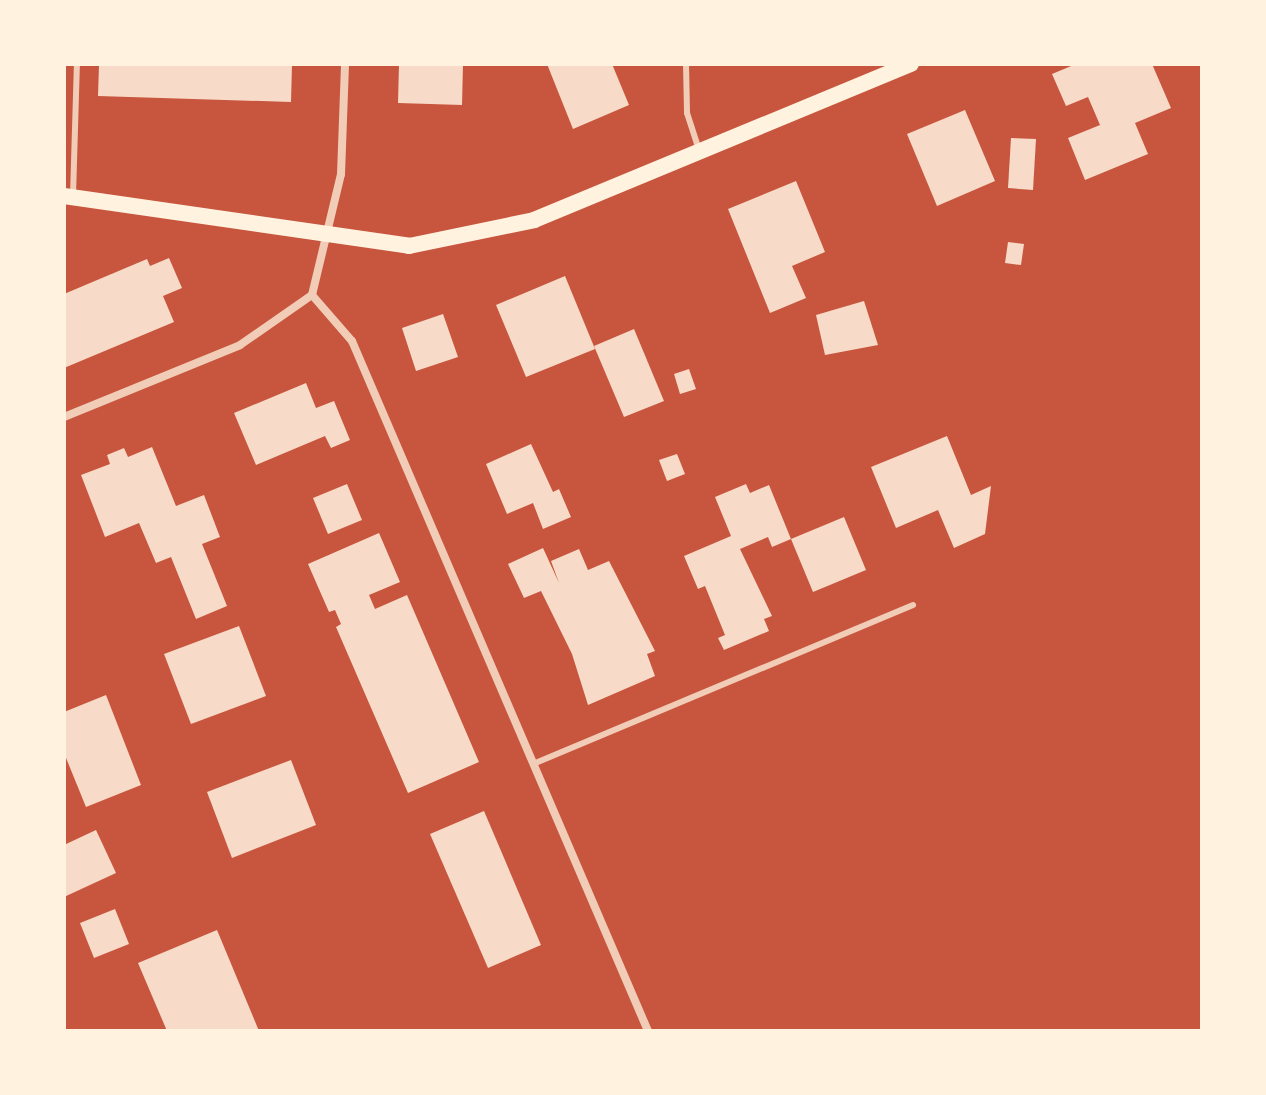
<!DOCTYPE html>
<style>
body{margin:0}
#map{position:relative;width:1266px;height:1095px;overflow:hidden;background:#c8553d;font-family:"Archivo Narrow",sans-serif}
div>[style]{position:absolute}
[style*='--x']{left:calc(var(--x)*1px);top:calc(var(--y)*1px);width:calc(var(--w)*1px);rotate:calc(var(--a)*1deg)}
.building>*{inset:0;background:#f7dbc8}
.service>*{height:6px;margin:-3px;padding:0 3px;transform-origin:3px;border-radius:3px;background:#f1ccb7}
.minor>*{height:8px;margin:-4px;padding:0 4px;transform-origin:4px;border-radius:4px;background:#f1ccb7}
.secondary>*{height:16px;margin:-8px;padding:0 8px;transform-origin:8px;border-radius:8px;background:#fff3e0}
span{translate:-50% -50%;white-space:nowrap;text-align:center;line-height:1.15;-webkit-text-stroke:6px #fff3e0;paint-order:stroke}
.frame{position:absolute;inset:0;border:66px solid #fff3e0;pointer-events:none}
</style>
<div id="map">
<div class="building">
<i style="clip-path:polygon(99px 64px,292px 64px,291px 102px,98px 96px)"></i>
<i style="clip-path:polygon(399px 64px,463px 64px,462px 105px,398px 103px)"></i>
<i style="clip-path:polygon(547px 64px,612px 64px,629px 105px,573px 129px)"></i>
<i style="clip-path:polygon(1076px 64px,1152px 64px,1171px 108px,1135px 123px,1148px 154px,1085px 180px,1068px 138px,1100px 125px,1088px 97px,1066px 106px,1052px 74px)"></i>
<i style="clip-path:polygon(965px 110px,995px 181px,937px 206px,907px 134px)"></i>
<i style="clip-path:polygon(1011px 138px,1036px 139px,1033px 190px,1008px 188px)"></i>
<i style="clip-path:polygon(796px 181px,825px 252px,792px 266px,806px 298px,770px 313px,728px 209px)"></i>
<i style="clip-path:polygon(1008px 242px,1024px 244px,1021px 265px,1005px 263px)"></i>
<i style="clip-path:polygon(169px 258px,182px 288px,163px 296px,174px 322px,64px 368px,64px 294px,147px 259px,150px 266px)"></i>
<i style="clip-path:polygon(565px 276px,595px 349px,526px 377px,496px 305px)"></i>
<i style="clip-path:polygon(864px 301px,878px 345px,825px 355px,816px 315px)"></i>
<i style="clip-path:polygon(443px 314px,458px 357px,416px 371px,402px 328px)"></i>
<i style="clip-path:polygon(634px 329px,664px 401px,624px 417px,594px 346px)"></i>
<i style="clip-path:polygon(689px 369px,696px 389px,680px 394px,674px 374px)"></i>
<i style="clip-path:polygon(306px 383px,316px 408px,334px 401px,350px 440px,331px 448px,325px 436px,256px 465px,234px 413px)"></i>
<i style="clip-path:polygon(947px 436px,971px 495px,991px 486px,985px 534px,954px 548px,938px 510px,896px 528px,871px 467px)"></i>
<i style="clip-path:polygon(531px 444px,553px 492px,559px 489px,571px 517px,543px 529px,533px 503px,507px 514px,486px 464px)"></i>
<i style="clip-path:polygon(152px 447px,176px 506px,204px 495px,220px 537px,202px 544px,227px 606px,196px 619px,171px 557px,156px 563px,139px 523px,105px 537px,81px 475px,110px 464px,107px 455px,124px 448px,128px 457px)"></i>
<i style="clip-path:polygon(677px 454px,685px 474px,667px 481px,659px 460px)"></i>
<i style="clip-path:polygon(347px 484px,362px 520px,328px 534px,313px 498px)"></i>
<i style="clip-path:polygon(746px 484px,750px 493px,769px 485px,791px 539px,772px 547px,768px 537px,740px 549px,772px 616px,764px 619px,769px 631px,724px 650px,718px 638px,725px 635px,705px 586px,698px 589px,684px 556px,731px 536px,715px 497px)"></i>
<i style="clip-path:polygon(844px 517px,866px 570px,813px 592px,791px 539px)"></i>
<i style="clip-path:polygon(379px 533px,400px 582px,369px 595px,375px 609px,407px 595px,479px 762px,408px 793px,336px 627px,341px 624px,335px 610px,329px 612px,308px 564px)"></i>
<i style="clip-path:polygon(543px 548px,559px 583px,551px 561px,579px 549px,588px 570px,609px 561px,655px 651px,647px 654px,655px 676px,588px 705px,572px 654px,541px 591px,524px 598px,508px 564px)"></i>
<i style="clip-path:polygon(239px 626px,266px 696px,191px 724px,164px 654px)"></i>
<i style="clip-path:polygon(106px 695px,141px 785px,86px 807px,64px 753px,64px 712px)"></i>
<i style="clip-path:polygon(291px 760px,316px 825px,232px 858px,207px 792px)"></i>
<i style="clip-path:polygon(484px 811px,541px 945px,488px 968px,430px 834px)"></i>
<i style="clip-path:polygon(96px 830px,116px 873px,64px 897px,64px 845px)"></i>
<i style="clip-path:polygon(115px 909px,129px 944px,94px 958px,80px 923px)"></i>
<i style="clip-path:polygon(217px 930px,259px 1031px,167px 1031px,138px 963px)"></i>
</div>
<div class="service">
<i style="--x:686;--y:64;--w:49;--a:88.8"></i>
<i style="--x:687;--y:113;--w:40;--a:72"></i>
<i style="--x:73;--y:196;--w:132;--a:-88.3"></i>
<i style="--x:533;--y:764;--w:412;--a:-22.7"></i>
</div>
<div class="minor">
<i style="--x:312;--y:295;--w:61;--a:49"></i>
<i style="--x:352;--y:341;--w:751;--a:66.78"></i>
<i style="--x:64;--y:417;--w:190;--a:-22.2"></i>
<i style="--x:240;--y:345;--w:88;--a:-34.8"></i>
<i style="--x:312;--y:295;--w:124;--a:-76.5"></i>
<i style="--x:341;--y:174;--w:110;--a:-87.9"></i>
</div>
<div class="secondary">
<i style="--x:64;--y:196;--w:349;--a:8.2"></i>
<i style="--x:409;--y:246;--w:128;--a:-11.7"></i>
<i style="--x:534;--y:220;--w:408;--a:-22.5"></i>
</div>
<div class="frame"></div>
</div>
